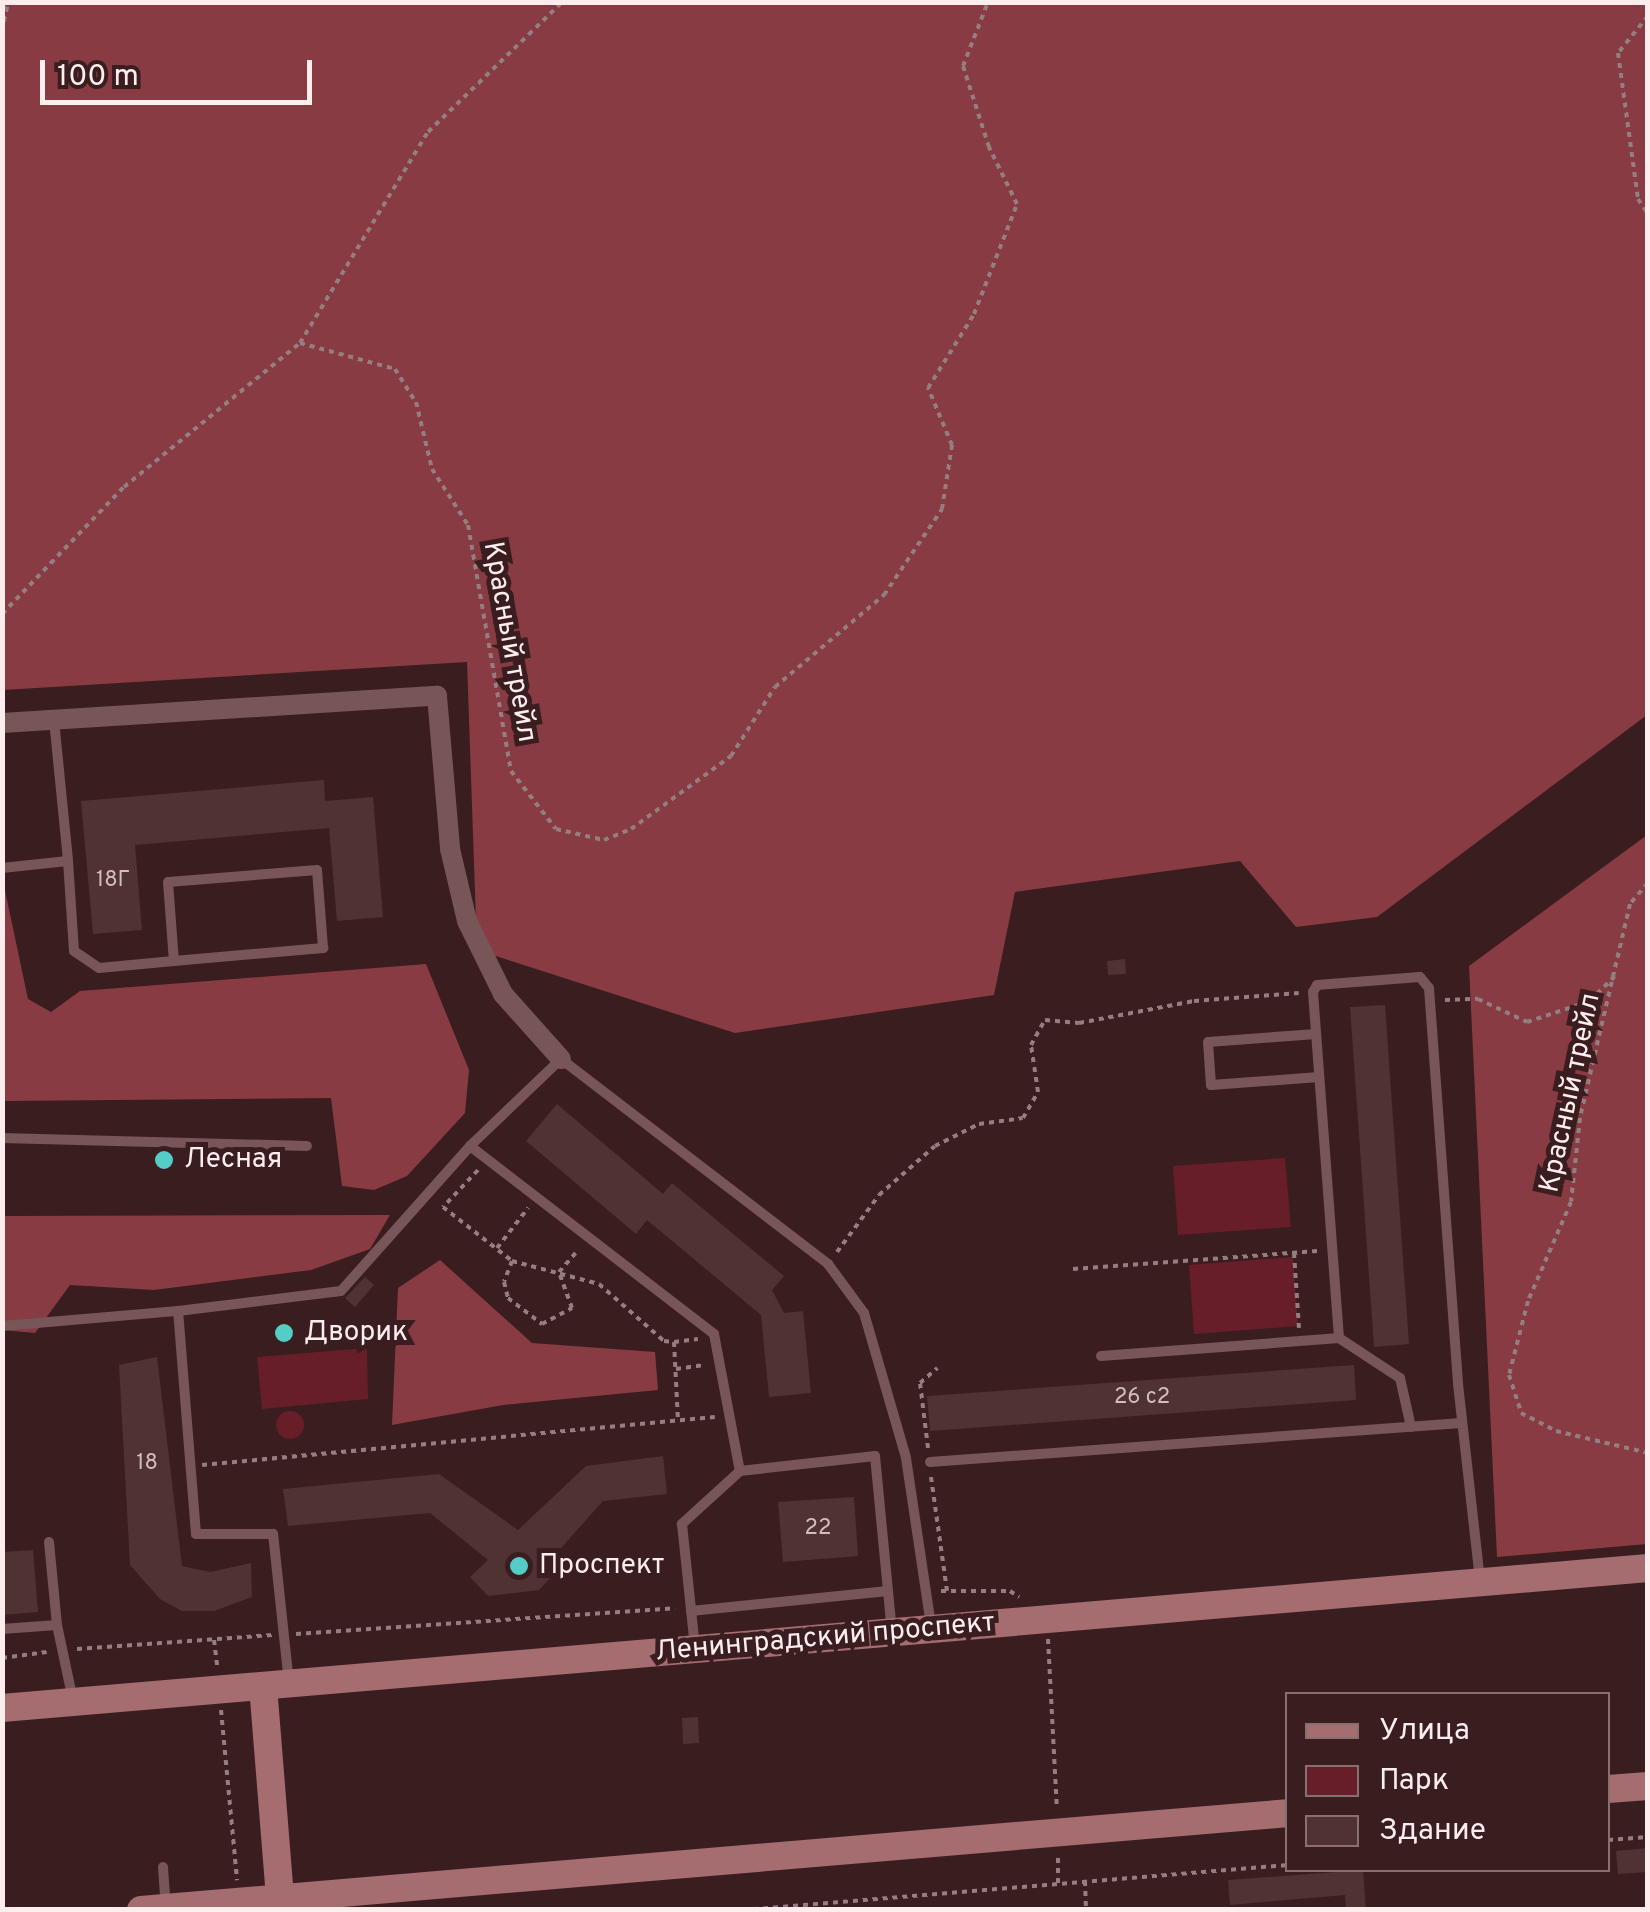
<!DOCTYPE html>
<meta charset="utf-8">
<style>
body{margin:0}
#map{position:relative;width:1650px;height:1912px;overflow:hidden;background:#3a1d1f;font-family:Overpass,sans-serif}
div>[style]{position:absolute}
[style*='--x']{left:calc(var(--x)*1px);top:calc(var(--y)*1px);width:calc(var(--w)*1px);rotate:calc(var(--a)*1deg)}
.green>*{inset:0;background:#671e28}
.round{border-radius:50%}
.forest>*{inset:0;background:#883b42}
.building>*{inset:0;background:#503233}
.path>*{height:4px;margin-top:-2px;transform-origin:0;background:repeating-linear-gradient(90deg,#957e7f 0 5px,transparent 0 10px)}
.lane>*{height:10px;margin:-5px;padding:0 5px;transform-origin:5px;border-radius:5px;background:#785556}
.street>*{height:20px;margin:-10px;padding:0 10px;transform-origin:10px;border-radius:10px;background:#785556}
.secondary>*{height:28px;margin:-14px;padding:0 14px;transform-origin:14px;border-radius:14px;background:#a56d70}
.dots>*{width:28px;height:28px;translate:-50% -50%;box-sizing:border-box;border:5px solid #3a1d1f;border-radius:50%}
span{translate:-50% -50%;white-space:nowrap;text-align:center;line-height:1.15;-webkit-text-stroke:10px #3a1d1f;paint-order:stroke}
.number-label{font-size:22px;color:#d2bebe}
.number-label span{-webkit-text-stroke-width:0}
.street-label{font-size:28px;color:#fdeded}
.poi-label{font-size:28px;color:#fdeded}
.left{translate:0 -50%;text-align:left}
.frame{position:absolute;inset:0;border:5px solid #fdeded;pointer-events:none}
.legend{position:absolute;left:1285px;top:1692px;width:325px;height:180px;box-sizing:border-box;background:#3a1d1f;border:2px solid #887071;margin:0;padding:12px 18px;list-style:none;font-size:30px;color:#fdeded}
.legend li{display:flex;align-items:center;gap:20px;height:50px}
.legend b{width:50px;border:2px solid #887071}
.scale{position:absolute;left:40px;top:60px;width:272px;height:45px;box-sizing:border-box;border:5px solid #fdeded;border-top:0;padding-left:12px;font-size:30px;line-height:35px;white-space:nowrap;color:#fdeded;-webkit-text-stroke:8px #3a1d1f;paint-order:stroke}
</style>
<div id="map">
<div class="green">
<i style="clip-path:polygon(1285px 1158px,1291px 1227px,1178px 1235px,1173px 1166px)"></i>
<i style="clip-path:polygon(1293px 1257px,1298px 1326px,1194px 1334px,1189px 1265px)"></i>
<i style="clip-path:polygon(367px 1348px,368px 1399px,262px 1409px,257px 1357px)"></i>
<i class="round" style="left:276px;top:1411px;width:28px;height:28px"></i>
</div>
<div class="forest">
<i style="clip-path:polygon(3px 3px,1647px 3px,1647px 715px,1377px 917px,1296px 927px,1240px 861px,1015px 892px,994px 995px,735px 1033px,477px 950px,467px 662px,3px 690px)"></i>
<i style="clip-path:polygon(1647px 835px,1647px 1544px,1497px 1557px,1469px 966px)"></i>
<i style="clip-path:polygon(3px 881px,28px 999px,51px 1012px,80px 991px,426px 964px,469px 1070px,465px 1113px,407px 1176px,374px 1190px,342px 1186px,331px 1098px,3px 1101px)"></i>
<i style="clip-path:polygon(390px 1215px,370px 1249px,311px 1270px,154px 1290px,70px 1285px,35px 1333px,3px 1330px,2px 1216px)"></i>
<i style="clip-path:polygon(440px 1260px,532px 1343px,655px 1352px,658px 1390px,503px 1405px,392px 1425px,398px 1288px)"></i>
</div>
<div class="building">
<i style="clip-path:polygon(324px 780px,325px 801px,373px 797px,383px 917px,337px 921px,329px 828px,135px 845px,142px 930px,93px 934px,81px 801px)"></i>
<i style="clip-path:polygon(1125px 959px,1126px 974px,1108px 975px,1107px 961px)"></i>
<i style="clip-path:polygon(1385px 1005px,1409px 1344px,1374px 1347px,1350px 1007px)"></i>
<i style="clip-path:polygon(557px 1104px,663px 1194px,672px 1183px,784px 1276px,772px 1290px,784px 1313px,803px 1311px,811px 1393px,769px 1397px,761px 1315px,647px 1220px,636px 1234px,526px 1141px)"></i>
<i style="clip-path:polygon(365px 1277px,374px 1285px,355px 1307px,345px 1298px)"></i>
<i style="clip-path:polygon(157px 1357px,182px 1566px,210px 1572px,251px 1563px,252px 1597px,214px 1611px,182px 1611px,160px 1599px,130px 1565px,119px 1365px)"></i>
<i style="clip-path:polygon(1354px 1365px,1356px 1400px,930px 1431px,927px 1396px)"></i>
<i style="clip-path:polygon(663px 1456px,667px 1494px,603px 1501px,553px 1557px,557px 1571px,539px 1590px,488px 1596px,470px 1577px,488px 1560px,430px 1513px,288px 1526px,283px 1489px,439px 1474px,518px 1530px,586px 1466px)"></i>
<i style="clip-path:polygon(854px 1497px,858px 1556px,783px 1562px,778px 1502px)"></i>
<i style="clip-path:polygon(33px 1550px,38px 1612px,2px 1615px,2px 1552px)"></i>
<i style="clip-path:polygon(698px 1717px,699px 1743px,683px 1744px,682px 1718px)"></i>
<i style="clip-path:polygon(1648px 1848px,1648px 1872px,1618px 1874px,1616px 1851px)"></i>
<i style="clip-path:polygon(1363px 1870px,1366px 1910px,1346px 1910px,1345px 1895px,1230px 1905px,1228px 1880px)"></i>
</div>
<div class="path">
<i style="--x:1648;--y:16;--w:48;--a:129"></i>
<i style="--x:1618;--y:53;--w:147;--a:82.2"></i>
<i style="--x:1638;--y:199;--w:18;--a:56"></i>
<i style="--x:2;--y:31;--w:30;--a:-78"></i>
<i style="--x:300;--y:343;--w:98;--a:15.3"></i>
<i style="--x:395;--y:369;--w:39;--a:58"></i>
<i style="--x:416;--y:402;--w:69;--a:76.6"></i>
<i style="--x:432;--y:469;--w:67;--a:57.3"></i>
<i style="--x:468;--y:525;--w:250;--a:80.1"></i>
<i style="--x:511;--y:771;--w:73;--a:52.2"></i>
<i style="--x:556;--y:829;--w:49;--a:12.9"></i>
<i style="--x:604;--y:840;--w:29;--a:-22"></i>
<i style="--x:631;--y:829;--w:124;--a:-36.1"></i>
<i style="--x:731;--y:756;--w:82;--a:-57.5"></i>
<i style="--x:775;--y:687;--w:143;--a:-40.2"></i>
<i style="--x:884;--y:595;--w:104;--a:-56"></i>
<i style="--x:942;--y:509;--w:65;--a:-81.1"></i>
<i style="--x:952;--y:445;--w:62;--a:-112.8"></i>
<i style="--x:928;--y:388;--w:87;--a:-58.1"></i>
<i style="--x:974;--y:314;--w:118;--a:-68.6"></i>
<i style="--x:1017;--y:204;--w:64;--a:-116.2"></i>
<i style="--x:989;--y:147;--w:85;--a:-107.8"></i>
<i style="--x:963;--y:66;--w:69;--a:-68.7"></i>
<i style="--x:2;--y:614;--w:176;--a:-46.2"></i>
<i style="--x:124;--y:487;--w:227;--a:-39.3"></i>
<i style="--x:300;--y:343;--w:247;--a:-58.8"></i>
<i style="--x:428;--y:132;--w:187;--a:-44.1"></i>
<i style="--x:1648;--y:883;--w:28;--a:131"></i>
<i style="--x:1630;--y:904;--w:220;--a:103.2"></i>
<i style="--x:1580;--y:1118;--w:84;--a:96.1"></i>
<i style="--x:1571;--y:1202;--w:108;--a:113.5"></i>
<i style="--x:1528;--y:1301;--w:76;--a:104.4"></i>
<i style="--x:1509;--y:1375;--w:40;--a:72"></i>
<i style="--x:1521;--y:1413;--w:39;--a:27"></i>
<i style="--x:1556;--y:1431;--w:95;--a:13.4"></i>
<i style="--x:1445;--y:1000;--w:33;--a:-2"></i>
<i style="--x:1478;--y:999;--w:54;--a:25.1"></i>
<i style="--x:1527;--y:1022;--w:66;--a:-18.4"></i>
<i style="--x:1590;--y:1001;--w:35;--a:-45"></i>
<i style="--x:478;--y:1170;--w:51;--a:133.4"></i>
<i style="--x:443;--y:1207;--w:88;--a:38"></i>
<i style="--x:512;--y:1261;--w:90;--a:14.8"></i>
<i style="--x:599;--y:1284;--w:86;--a:41.2"></i>
<i style="--x:664;--y:1341;--w:10;--a:6"></i>
<i style="--x:674;--y:1342;--w:78;--a:87.1"></i>
<i style="--x:497;--y:1248;--w:51;--a:-52.2"></i>
<i style="--x:837;--y:1252;--w:71;--a:-53.6"></i>
<i style="--x:879;--y:1195;--w:74;--a:-41.2"></i>
<i style="--x:935;--y:1146;--w:49;--a:-26.6"></i>
<i style="--x:979;--y:1124;--w:44;--a:-7.8"></i>
<i style="--x:1023;--y:1118;--w:30;--a:-60"></i>
<i style="--x:1038;--y:1092;--w:48;--a:-98.5"></i>
<i style="--x:1031;--y:1045;--w:29;--a:-61"></i>
<i style="--x:1045;--y:1020;--w:34;--a:5"></i>
<i style="--x:1079;--y:1023;--w:117;--a:-10.8"></i>
<i style="--x:1194;--y:1001;--w:105;--a:-4.4"></i>
<i style="--x:1294;--y:1253;--w:75;--a:86.2"></i>
<i style="--x:512;--y:1261;--w:22;--a:111"></i>
<i style="--x:504;--y:1282;--w:16;--a:76"></i>
<i style="--x:508;--y:1298;--w:43;--a:37.4"></i>
<i style="--x:542;--y:1324;--w:34;--a:-28"></i>
<i style="--x:572;--y:1308;--w:38;--a:-110"></i>
<i style="--x:559;--y:1272;--w:30;--a:-49"></i>
<i style="--x:1073;--y:1269;--w:245;--a:-4.2"></i>
<i style="--x:674;--y:1342;--w:24;--a:-7"></i>
<i style="--x:676;--y:1369;--w:30;--a:-8"></i>
<i style="--x:928;--y:1448;--w:65;--a:-97"></i>
<i style="--x:920;--y:1383;--w:23;--a:-41"></i>
<i style="--x:202;--y:1465;--w:515;--a:-5.35"></i>
<i style="--x:931;--y:1477;--w:115;--a:82"></i>
<i style="--x:941;--y:1591;--w:69;--a:0"></i>
<i style="--x:1010;--y:1591;--w:11;--a:34"></i>
<i style="--x:296;--y:1634;--w:380;--a:-3.9"></i>
<i style="--x:1048;--y:1639;--w:170;--a:87"></i>
<i style="--x:214;--y:1640;--w:26;--a:83"></i>
<i style="--x:77;--y:1649;--w:196;--a:-4.1"></i>
<i style="--x:2;--y:1658;--w:45;--a:-7.6"></i>
<i style="--x:221;--y:1710;--w:171;--a:84.6"></i>
<i style="--x:1608;--y:1840;--w:40;--a:-4.3"></i>
<i style="--x:1085;--y:1881;--w:29;--a:88"></i>
<i style="--x:1058;--y:1883;--w:30;--a:-90"></i>
<i style="--x:743;--y:1910;--w:547;--a:-4.72"></i>
</div>
<div class="lane">
<i style="--x:54;--y:720;--w:142;--a:84.3"></i>
<i style="--x:2;--y:868;--w:66;--a:-6.1"></i>
<i style="--x:68;--y:861;--w:90;--a:86.2"></i>
<i style="--x:74;--y:951;--w:30;--a:34"></i>
<i style="--x:99;--y:968;--w:75;--a:-5.3"></i>
<i style="--x:174;--y:961;--w:150;--a:-5"></i>
<i style="--x:323;--y:948;--w:78;--a:-94.4"></i>
<i style="--x:317;--y:870;--w:149;--a:175.4"></i>
<i style="--x:168;--y:882;--w:79;--a:85.7"></i>
<i style="--x:1316;--y:1034;--w:108;--a:175.8"></i>
<i style="--x:1208;--y:1042;--w:43;--a:86"></i>
<i style="--x:1211;--y:1085;--w:108;--a:-4.2"></i>
<i style="--x:2;--y:1138;--w:305;--a:1.5"></i>
<i style="--x:470;--y:1146;--w:126;--a:-43.7"></i>
<i style="--x:561;--y:1059;--w:337;--a:37.5"></i>
<i style="--x:828;--y:1264;--w:61;--a:53.7"></i>
<i style="--x:864;--y:1313;--w:151;--a:73.8"></i>
<i style="--x:906;--y:1458;--w:169;--a:81.5"></i>
<i style="--x:2;--y:1326;--w:177;--a:-4.9"></i>
<i style="--x:1339;--y:1338;--w:347;--a:-94.3"></i>
<i style="--x:1313;--y:992;--w:8;--a:-60"></i>
<i style="--x:1317;--y:985;--w:103;--a:-4.4"></i>
<i style="--x:1420;--y:977;--w:14;--a:51"></i>
<i style="--x:1429;--y:988;--w:397;--a:85.8"></i>
<i style="--x:1458;--y:1384;--w:198;--a:83.6"></i>
<i style="--x:1101;--y:1356;--w:239;--a:-4.3"></i>
<i style="--x:1339;--y:1338;--w:73;--a:33.3"></i>
<i style="--x:1400;--y:1378;--w:50;--a:77.3"></i>
<i style="--x:930;--y:1462;--w:533;--a:-4.19"></i>
<i style="--x:740;--y:1471;--w:136;--a:-6.3"></i>
<i style="--x:875;--y:1456;--w:176;--a:84.5"></i>
<i style="--x:49;--y:1542;--w:83;--a:84.5"></i>
<i style="--x:691;--y:1611;--w:198;--a:-5.8"></i>
<i style="--x:2;--y:1629;--w:55;--a:-4.2"></i>
<i style="--x:57;--y:1625;--w:77;--a:78"></i>
<i style="--x:289;--y:1683;--w:150;--a:-96.1"></i>
<i style="--x:273;--y:1534;--w:77;--a:180"></i>
<i style="--x:196;--y:1534;--w:224;--a:-94.6"></i>
<i style="--x:178;--y:1311;--w:164;--a:-7"></i>
<i style="--x:341;--y:1291;--w:194;--a:-48.3"></i>
<i style="--x:470;--y:1146;--w:308;--a:37.6"></i>
<i style="--x:714;--y:1334;--w:139;--a:79.3"></i>
<i style="--x:740;--y:1471;--w:79;--a:137.6"></i>
<i style="--x:682;--y:1524;--w:125;--a:84"></i>
<i style="--x:163;--y:1867;--w:39;--a:86"></i>
</div>
<div class="street">
<i style="--x:2;--y:723;--w:436;--a:-3.6"></i>
<i style="--x:437;--y:696;--w:154;--a:85.1"></i>
<i style="--x:450;--y:849;--w:74;--a:76.7"></i>
<i style="--x:467;--y:921;--w:81;--a:63.7"></i>
<i style="--x:503;--y:994;--w:87;--a:48.3"></i>
</div>
<div class="secondary">
<i style="--x:263;--y:1686;--w:213;--a:85.4"></i>
<i style="--x:2;--y:1708;--w:1652;--a:-4.86"></i>
<i style="--x:1608;--y:1789;--w:40;--a:-4.3"></i>
<i style="--x:141;--y:1910;--w:1151;--a:-4.83"></i>
</div>
<div class="dots">
<i style="left:164px;top:1160px;background:#54cdc7"></i>
<i style="left:284px;top:1333px;background:#54cdc7"></i>
<i style="left:519px;top:1566px;background:#54cdc7"></i>
</div>
<div class="number-label">
<span style="left:113px;top:881px">18Г</span>
<span style="left:1142px;top:1398px">26 с2</span>
<span style="left:147px;top:1464px">18</span>
<span style="left:818px;top:1529px">22</span>
</div>
<div class="street-label">
<span style="left:509px;top:642px;rotate:80deg">Красный трейл</span>
<span style="left:1571px;top:1093px;rotate:-78deg">Красный трейл</span>
<span style="left:825px;top:1638px;rotate:-5deg">Ленинградский проспект</span>
</div>
<div class="poi-label">
<span class="left" style="left:184px;top:1160px">Лесная</span>
<span class="left" style="left:304px;top:1333px">Дворик</span>
<span class="left" style="left:539px;top:1566px">Проспект</span>
</div>
<div class="frame"></div>
<ul class="legend">
<li><b style="height:12px;background:#a56d70"></b>Улица</li>
<li><b style="height:28px;background:#671e28"></b>Парк</li>
<li><b style="height:28px;background:#503233"></b>Здание</li>
</ul>
<div class="scale">100 m</div>
</div>
